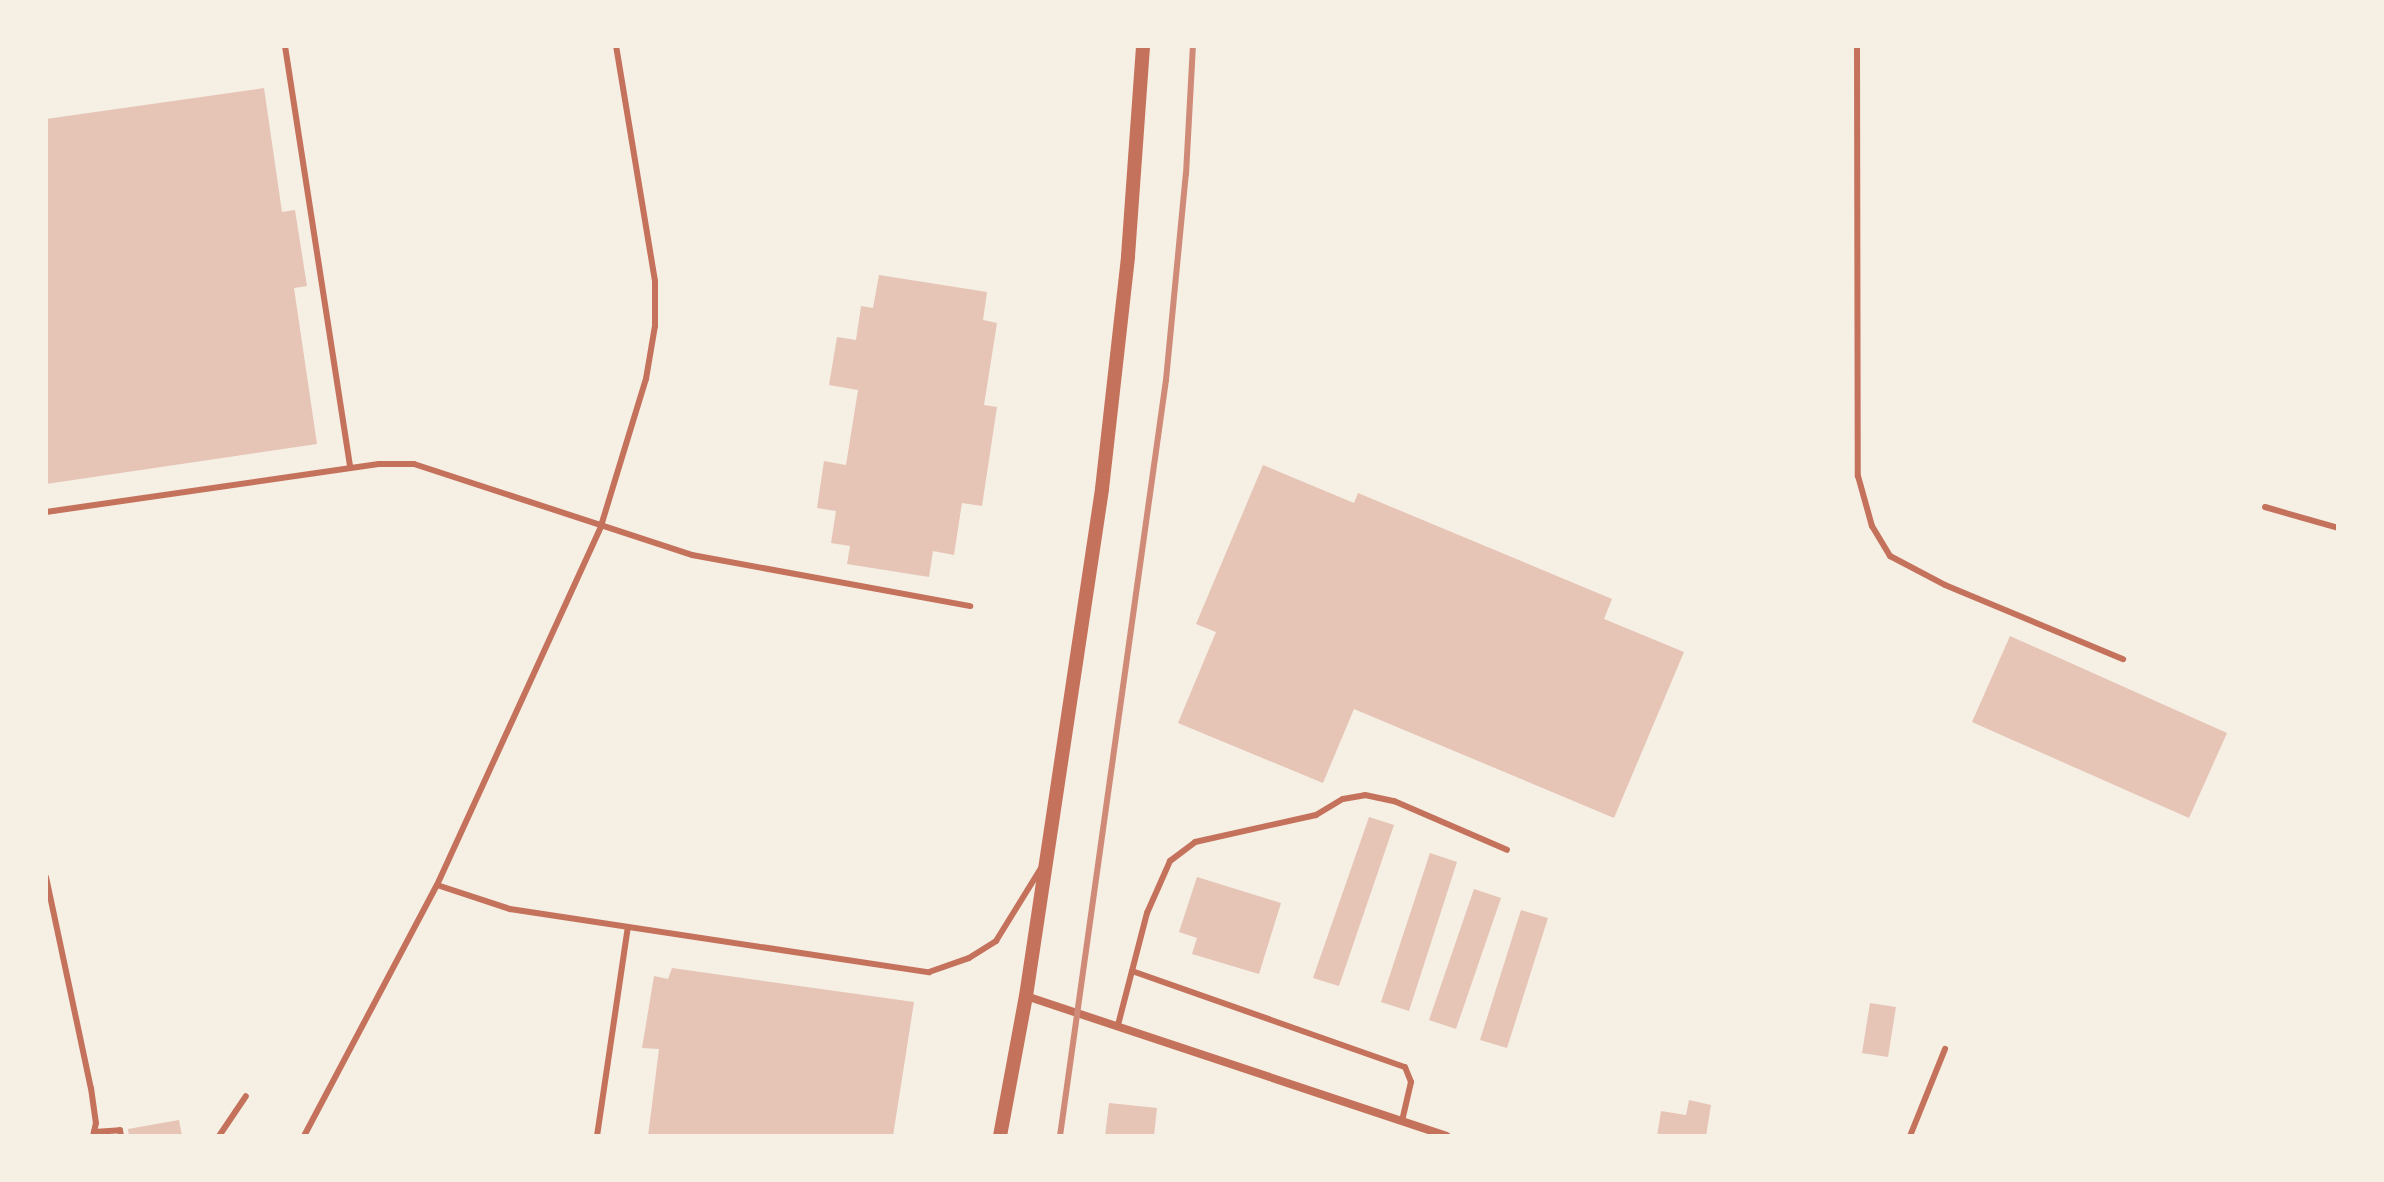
<!DOCTYPE html>
<style>
body{margin:0}
#map{position:relative;width:2384px;height:1182px;overflow:hidden;background:#f6efe4;font-family:"Open Sans",sans-serif}
div>[style]{position:absolute}
[style*='--x']{left:calc(var(--x)*1px);top:calc(var(--y)*1px);width:calc(var(--w)*1px);rotate:calc(var(--a)*1deg)}
.building>*{inset:0;background:#e6c5b7}
.service>*{height:6px;margin:-3px;padding:0 3px;transform-origin:3px;border-radius:3px;background:#c5725c}
.minor>*{height:8px;margin:-4px;padding:0 4px;transform-origin:4px;border-radius:4px;background:#c5725c}
.tertiary>*{height:14px;margin:-7px;padding:0 7px;transform-origin:7px;border-radius:7px;background:#c5725c}
.rail>*{height:6px;margin:-3px;padding:0 3px;transform-origin:3px;border-radius:3px;background:#cf8b77}
span{translate:-50% -50%;white-space:nowrap;text-align:center;line-height:1.15;-webkit-text-stroke:8px #f6efe4;paint-order:stroke}
.frame{position:absolute;inset:0;border:48px solid #f6efe4;pointer-events:none}
</style>
<div id="map">
<div class="building">
<i style="clip-path:polygon(264px 88px,282px 212px,295px 210px,307px 286px,294px 288px,317px 444px,46px 484px,46px 119px)"></i>
<i style="clip-path:polygon(879px 275px,987px 292px,983px 320px,997px 323px,984px 405px,997px 407px,982px 506px,962px 503px,954px 555px,933px 551px,929px 577px,847px 564px,850px 546px,831px 543px,836px 511px,817px 508px,824px 461px,846px 465px,858px 390px,829px 385px,837px 337px,856px 340px,861px 306px,873px 308px)"></i>
<i style="clip-path:polygon(1263px 465px,1354px 503px,1358px 493px,1612px 599px,1604px 619px,1684px 652px,1614px 818px,1354px 709px,1323px 783px,1178px 723px,1216px 632px,1196px 624px)"></i>
<i style="clip-path:polygon(2010px 636px,2227px 733px,2189px 818px,1972px 722px)"></i>
<i style="clip-path:polygon(1369px 817px,1394px 825px,1339px 986px,1313px 978px)"></i>
<i style="clip-path:polygon(1430px 853px,1457px 862px,1409px 1011px,1381px 1002px)"></i>
<i style="clip-path:polygon(1197px 877px,1281px 903px,1259px 974px,1192px 954px,1197px 938px,1179px 932px)"></i>
<i style="clip-path:polygon(1474px 889px,1501px 898px,1456px 1029px,1429px 1020px)"></i>
<i style="clip-path:polygon(1521px 910px,1548px 918px,1507px 1048px,1480px 1040px)"></i>
<i style="clip-path:polygon(672px 968px,914px 1002px,893px 1136px,648px 1136px,659px 1049px,642px 1048px,654px 976px,668px 979px)"></i>
<i style="clip-path:polygon(1870px 1003px,1896px 1007px,1888px 1057px,1862px 1053px)"></i>
<i style="clip-path:polygon(1689px 1100px,1711px 1105px,1706px 1136px,1657px 1136px,1661px 1111px,1686px 1115px)"></i>
<i style="clip-path:polygon(1109px 1103px,1157px 1108px,1154px 1136px,1105px 1136px)"></i>
<i style="clip-path:polygon(179px 1120px,182px 1136px,129px 1136px,128px 1129px)"></i>
</div>
<div class="service">
<i style="--x:285;--y:46;--w:427;--a:81.2"></i>
<i style="--x:1857;--y:46;--w:430;--a:89.9"></i>
<i style="--x:1858;--y:476;--w:52;--a:74.4"></i>
<i style="--x:1872;--y:526;--w:35;--a:59"></i>
<i style="--x:1890;--y:556;--w:62;--a:27.8"></i>
<i style="--x:1945;--y:585;--w:193;--a:22.6"></i>
<i style="--x:2265;--y:507;--w:76;--a:16"></i>
<i style="--x:46;--y:512;--w:336;--a:-8.2"></i>
<i style="--x:379;--y:464;--w:35;--a:0"></i>
<i style="--x:414;--y:464;--w:293;--a:18.1"></i>
<i style="--x:692;--y:555;--w:283;--a:10.4"></i>
<i style="--x:46;--y:877;--w:216;--a:78"></i>
<i style="--x:91;--y:1088;--w:35;--a:82"></i>
<i style="--x:96;--y:1123;--w:13;--a:103"></i>
<i style="--x:437;--y:885;--w:77;--a:18.2"></i>
<i style="--x:510;--y:909;--w:424;--a:8.6"></i>
<i style="--x:929;--y:972;--w:42;--a:-19.3"></i>
<i style="--x:969;--y:958;--w:32;--a:-32"></i>
<i style="--x:996;--y:941;--w:86;--a:-58.3"></i>
<i style="--x:1132;--y:971;--w:289;--a:19.4"></i>
<i style="--x:1405;--y:1067;--w:16;--a:68"></i>
<i style="--x:1411;--y:1082;--w:40;--a:103"></i>
<i style="--x:1118;--y:1025;--w:116;--a:-75.5"></i>
<i style="--x:1147;--y:913;--w:57;--a:-66.1"></i>
<i style="--x:1170;--y:861;--w:31;--a:-37"></i>
<i style="--x:1195;--y:842;--w:124;--a:-12.6"></i>
<i style="--x:1316;--y:815;--w:31;--a:-31"></i>
<i style="--x:1343;--y:799;--w:22;--a:-10"></i>
<i style="--x:1365;--y:795;--w:30;--a:12"></i>
<i style="--x:1394;--y:801;--w:123;--a:23.4"></i>
<i style="--x:94;--y:1132;--w:26;--a:-4"></i>
<i style="--x:120;--y:1130;--w:6;--a:81"></i>
<i style="--x:219;--y:1136;--w:48;--a:-56"></i>
<i style="--x:304;--y:1136;--w:284;--a:-62.1"></i>
<i style="--x:437;--y:885;--w:395;--a:-65.4"></i>
<i style="--x:601;--y:526;--w:154;--a:-73"></i>
<i style="--x:646;--y:379;--w:54;--a:-80.4"></i>
<i style="--x:655;--y:326;--w:45;--a:-90"></i>
<i style="--x:655;--y:281;--w:238;--a:-99.4"></i>
<i style="--x:597;--y:1136;--w:211;--a:-81.6"></i>
<i style="--x:1910;--y:1136;--w:94;--a:-68.1"></i>
</div>
<div class="minor">
<i style="--x:1026;--y:996;--w:443;--a:18.4"></i>
</div>
<div class="tertiary">
<i style="--x:1000;--y:1136;--w:142;--a:-79.5"></i>
<i style="--x:1026;--y:996;--w:513;--a:-81.47"></i>
<i style="--x:1102;--y:489;--w:234;--a:-83.6"></i>
<i style="--x:1128;--y:256;--w:211;--a:-85.9"></i>
</div>
<div class="rail">
<i style="--x:1060;--y:1136;--w:763;--a:-82.02"></i>
<i style="--x:1166;--y:380;--w:207;--a:-84.5"></i>
<i style="--x:1186;--y:174;--w:128;--a:-86.9"></i>
</div>
<div class="frame"></div>
</div>
